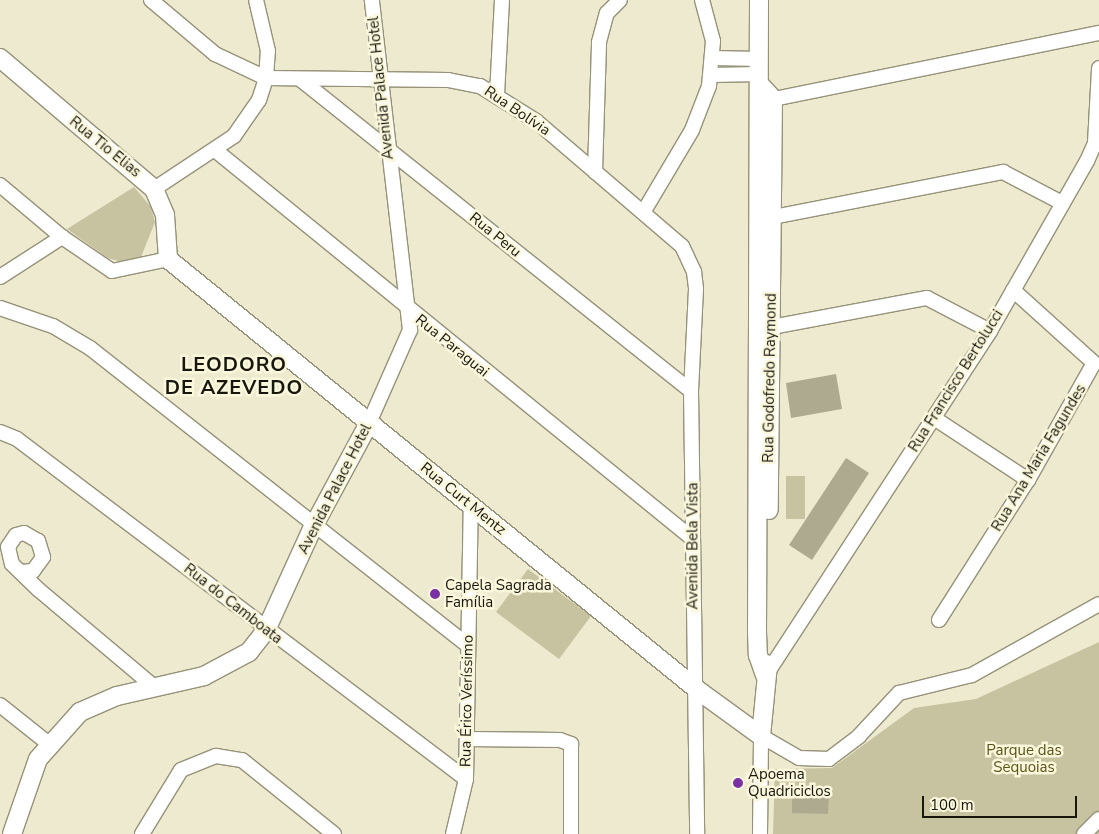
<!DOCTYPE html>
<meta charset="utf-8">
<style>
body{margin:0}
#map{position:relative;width:1099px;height:834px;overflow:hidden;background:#edeacf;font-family:"Nunito Sans",sans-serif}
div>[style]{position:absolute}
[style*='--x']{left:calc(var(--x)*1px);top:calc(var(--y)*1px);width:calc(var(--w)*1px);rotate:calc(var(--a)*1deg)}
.green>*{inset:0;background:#c7c29f}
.building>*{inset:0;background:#aeaa90}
.roads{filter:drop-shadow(1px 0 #969279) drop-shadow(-1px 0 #969279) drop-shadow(0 1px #969279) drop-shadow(0 -1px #969279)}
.minor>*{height:14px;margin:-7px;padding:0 7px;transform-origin:7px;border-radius:7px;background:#fff}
.major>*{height:18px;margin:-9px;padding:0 9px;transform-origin:9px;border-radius:9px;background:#fff}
.dots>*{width:14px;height:14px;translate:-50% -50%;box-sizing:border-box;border:2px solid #fbf7dc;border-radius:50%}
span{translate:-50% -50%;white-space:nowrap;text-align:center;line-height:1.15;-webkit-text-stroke:5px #fbf7dc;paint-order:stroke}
.street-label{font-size:15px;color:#18170d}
.poi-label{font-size:15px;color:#18170d}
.left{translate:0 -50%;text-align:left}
.park-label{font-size:15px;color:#5b5219}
.district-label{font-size:20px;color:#18170d;font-weight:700;letter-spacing:1px}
.scale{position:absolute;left:922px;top:796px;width:155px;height:22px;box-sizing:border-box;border:2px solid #18170d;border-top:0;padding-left:6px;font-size:15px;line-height:18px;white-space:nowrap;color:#18170d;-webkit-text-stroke:4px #fbf7dc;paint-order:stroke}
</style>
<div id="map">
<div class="green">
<i style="clip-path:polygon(134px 187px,151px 207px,155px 222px,141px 257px,125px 263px,108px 258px,67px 229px)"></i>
<i style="clip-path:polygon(786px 476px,805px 476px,805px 519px,786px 519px)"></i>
<i style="clip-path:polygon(528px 569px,591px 616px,559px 659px,496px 612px)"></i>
<i style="clip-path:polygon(1099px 642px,1099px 834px,773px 834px,775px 769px,832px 768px,914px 708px,976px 699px)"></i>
</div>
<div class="building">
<i style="clip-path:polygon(836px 374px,842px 409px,791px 418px,786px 383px)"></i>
<i style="clip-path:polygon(846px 458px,869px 473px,812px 560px,789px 545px)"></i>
<i style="clip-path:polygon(792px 795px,829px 795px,828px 814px,792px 813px)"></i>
</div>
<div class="roads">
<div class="minor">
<i style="--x:151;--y:0;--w:84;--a:40.2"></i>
<i style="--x:215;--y:54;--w:56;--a:25.2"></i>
<i style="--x:266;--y:78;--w:182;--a:0.6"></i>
<i style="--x:448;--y:80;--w:33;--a:11"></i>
<i style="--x:480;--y:86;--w:66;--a:32"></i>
<i style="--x:536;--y:121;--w:192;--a:40.6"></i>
<i style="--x:682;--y:246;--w:29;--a:65"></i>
<i style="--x:694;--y:272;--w:17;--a:83"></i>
<i style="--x:696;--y:289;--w:102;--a:92.8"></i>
<i style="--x:691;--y:391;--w:443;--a:89.2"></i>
<i style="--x:713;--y:58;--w:46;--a:1.2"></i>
<i style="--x:711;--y:75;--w:48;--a:-1.2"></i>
<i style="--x:300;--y:79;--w:500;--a:38.59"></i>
<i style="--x:497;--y:95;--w:95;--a:-87"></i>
<i style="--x:764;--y:101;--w:342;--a:-11.5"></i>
<i style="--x:215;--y:150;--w:616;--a:39.14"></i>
<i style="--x:595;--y:172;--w:130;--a:-88.2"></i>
<i style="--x:599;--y:42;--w:30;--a:-75"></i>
<i style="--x:607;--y:13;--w:18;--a:-45"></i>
<i style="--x:0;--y:185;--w:81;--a:40"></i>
<i style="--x:62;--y:237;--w:60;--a:34.2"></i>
<i style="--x:112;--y:271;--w:57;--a:-12.1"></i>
<i style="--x:154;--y:189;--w:96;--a:-33.5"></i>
<i style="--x:234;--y:136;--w:44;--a:-55.2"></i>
<i style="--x:259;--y:100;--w:23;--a:-72"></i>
<i style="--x:266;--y:78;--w:27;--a:-86"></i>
<i style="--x:268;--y:51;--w:52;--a:-103.2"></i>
<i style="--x:644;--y:211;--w:94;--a:-59.3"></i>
<i style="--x:692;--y:130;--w:47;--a:-68.9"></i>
<i style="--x:709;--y:86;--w:45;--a:-84.9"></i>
<i style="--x:713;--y:41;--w:42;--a:-105"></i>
<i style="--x:763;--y:219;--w:245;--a:-11.1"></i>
<i style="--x:1003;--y:172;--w:67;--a:27.7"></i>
<i style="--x:0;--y:277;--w:74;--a:-32.8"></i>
<i style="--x:0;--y:308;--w:56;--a:18.8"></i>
<i style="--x:53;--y:326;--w:43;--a:30.7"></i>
<i style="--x:90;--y:348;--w:481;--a:38.2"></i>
<i style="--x:761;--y:329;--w:169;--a:-10.6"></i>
<i style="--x:927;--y:298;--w:71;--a:27.6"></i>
<i style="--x:934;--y:418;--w:113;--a:33.4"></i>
<i style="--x:369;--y:423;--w:102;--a:-66.2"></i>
<i style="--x:410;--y:330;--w:332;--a:-96.6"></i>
<i style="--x:0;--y:432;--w:18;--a:22"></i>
<i style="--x:17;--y:439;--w:563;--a:37.13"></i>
<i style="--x:21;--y:572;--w:12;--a:-5"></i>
<i style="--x:33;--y:571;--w:17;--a:-54"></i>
<i style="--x:43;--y:557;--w:17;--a:-107"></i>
<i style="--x:38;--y:541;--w:16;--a:-150"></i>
<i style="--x:24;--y:533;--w:8;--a:166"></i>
<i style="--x:16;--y:535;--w:14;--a:124"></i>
<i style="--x:8;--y:547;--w:17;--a:77"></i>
<i style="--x:12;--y:564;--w:37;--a:44"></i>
<i style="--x:39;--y:590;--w:149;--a:40.1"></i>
<i style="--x:939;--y:620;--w:166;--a:-57.6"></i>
<i style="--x:1028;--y:480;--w:134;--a:-60.6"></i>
<i style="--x:1094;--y:363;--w:109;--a:-138"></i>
<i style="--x:766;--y:675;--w:411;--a:-56.9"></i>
<i style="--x:990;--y:331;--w:196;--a:-60.3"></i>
<i style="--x:1087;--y:161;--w:20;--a:-66"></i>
<i style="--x:1095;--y:143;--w:75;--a:-86.9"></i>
<i style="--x:0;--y:705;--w:61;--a:38.4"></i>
<i style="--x:761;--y:736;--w:44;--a:30.1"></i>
<i style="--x:799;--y:758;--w:30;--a:2"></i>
<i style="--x:829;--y:759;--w:38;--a:-37"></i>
<i style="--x:859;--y:736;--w:59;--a:-47.1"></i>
<i style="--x:899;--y:693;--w:75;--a:-13.9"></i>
<i style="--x:972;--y:675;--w:145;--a:-29.2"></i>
<i style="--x:467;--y:739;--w:93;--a:0.6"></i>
<i style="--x:560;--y:740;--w:12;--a:20"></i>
<i style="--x:571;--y:744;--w:90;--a:90"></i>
<i style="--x:142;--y:834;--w:75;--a:-58.6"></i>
<i style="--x:181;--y:770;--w:38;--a:-22"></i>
<i style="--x:216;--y:756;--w:26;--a:9"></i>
<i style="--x:242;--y:760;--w:118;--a:38.8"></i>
<i style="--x:453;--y:834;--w:57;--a:-76.7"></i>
<i style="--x:466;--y:779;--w:273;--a:-89"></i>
<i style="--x:760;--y:834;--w:98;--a:-89.4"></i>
<i style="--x:1084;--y:834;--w:21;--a:-45"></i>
</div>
<div class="major">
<i style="--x:759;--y:0;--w:632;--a:90.18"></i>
<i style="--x:757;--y:632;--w:23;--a:88"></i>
<i style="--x:758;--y:655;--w:21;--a:71"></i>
<i style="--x:0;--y:58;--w:202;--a:40.4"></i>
<i style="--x:154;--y:189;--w:28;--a:67"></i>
<i style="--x:165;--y:215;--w:44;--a:86.1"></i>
<i style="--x:168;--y:259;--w:685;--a:39.13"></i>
<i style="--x:699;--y:691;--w:77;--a:36"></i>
<i style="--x:761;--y:86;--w:18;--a:47"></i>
<i style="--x:773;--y:99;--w:411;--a:90.6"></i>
<i style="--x:761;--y:736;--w:72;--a:-84.4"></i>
<i style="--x:12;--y:834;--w:79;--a:-70.9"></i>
<i style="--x:38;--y:759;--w:63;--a:-48.2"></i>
<i style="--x:80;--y:712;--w:40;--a:-23.4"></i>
<i style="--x:117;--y:696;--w:89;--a:-12.9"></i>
<i style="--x:204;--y:676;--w:51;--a:-28.1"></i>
<i style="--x:249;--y:652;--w:28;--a:-52"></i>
<i style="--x:266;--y:630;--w:113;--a:-65.5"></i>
<i style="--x:313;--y:527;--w:118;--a:-61.7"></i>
</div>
</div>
<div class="dots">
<i style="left:435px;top:594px;background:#7a31a3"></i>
<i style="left:738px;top:783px;background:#7a31a3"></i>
</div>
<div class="street-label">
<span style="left:381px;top:88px;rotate:-96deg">Avenida Palace Hotel</span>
<span style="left:517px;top:111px;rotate:34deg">Rua Bolívia</span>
<span style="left:105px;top:147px;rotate:39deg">Rua Tio Elias</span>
<span style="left:495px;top:235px;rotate:39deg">Rua Peru</span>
<span style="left:452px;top:346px;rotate:39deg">Rua Paraguai</span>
<span style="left:770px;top:378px;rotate:-89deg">Rua Godofredo Raymond</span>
<span style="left:956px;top:381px;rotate:-58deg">Rua Francisco Bertolucci</span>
<span style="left:1039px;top:458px;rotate:-59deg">Rua Ana Maria Fagundes</span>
<span style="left:335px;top:489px;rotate:-63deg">Avenida Palace Hotel</span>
<span style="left:463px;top:499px;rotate:39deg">Rua Curt Mentz</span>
<span style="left:693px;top:546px;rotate:-90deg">Avenida Bela Vista</span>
<span style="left:233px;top:604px;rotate:38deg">Rua do Camboata</span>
<span style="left:467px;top:701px;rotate:-89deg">Rua Érico Veríssimo</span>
</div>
<div class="poi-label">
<span class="left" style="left:445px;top:594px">Capela Sagrada<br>Família</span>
<span class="left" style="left:748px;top:783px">Apoema<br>Quadriciclos</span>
</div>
<div class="park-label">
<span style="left:1024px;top:759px">Parque das<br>Sequoias</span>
</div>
<div class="district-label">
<span style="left:234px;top:376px">LEODORO<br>DE AZEVEDO</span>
</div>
<div class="scale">100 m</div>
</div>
